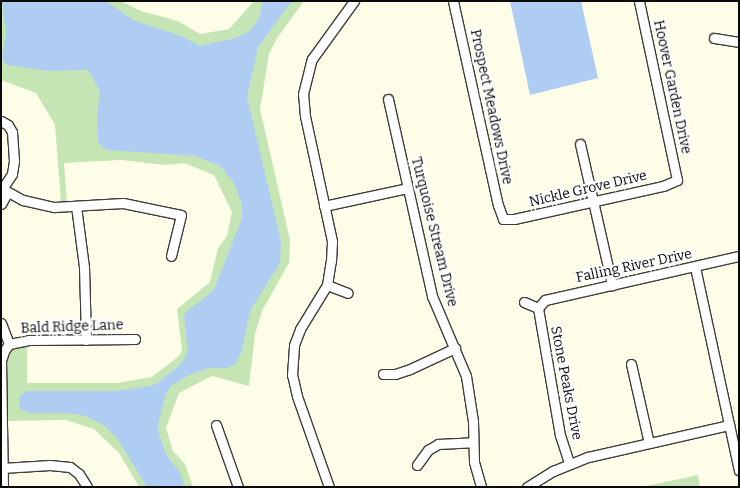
<!DOCTYPE html>
<style>
body{margin:0}
#map{position:relative;width:740px;height:488px;overflow:hidden;background:#fefee8;font-family:Bitter,serif}
div>[style]{position:absolute}
[style*='--x']{left:calc(var(--x)*1px);top:calc(var(--y)*1px);width:calc(var(--w)*1px);rotate:calc(var(--a)*1deg)}
.green>*{inset:0;background:#c5e6b4}
.water>*{inset:0;background:#afcdf3}
.roads{filter:drop-shadow(1px 0 #3d3d3d) drop-shadow(-1px 0 #3d3d3d) drop-shadow(0 1px #3d3d3d) drop-shadow(0 -1px #3d3d3d)}
.minor>*{height:9px;margin:-4.5px;padding:0 4.5px;transform-origin:4.5px;border-radius:4.5px;background:#fff}
span{translate:-50% -50%;white-space:nowrap;text-align:center;line-height:1.15;-webkit-text-stroke:4px #fff;paint-order:stroke}
.street-label{font-size:14px;color:#0a0a0a}
.frame{position:absolute;inset:0;border:2px solid #0a0a0a;pointer-events:none}
</style>
<div id="map">
<div class="green">
<i style="clip-path:polygon(1px 1px,121px 1px,141px 11px,178px 21px,200px 34px,229px 29px,254px 1px,304px 1px,277px 38px,269px 54px,260px 109px,290px 240px,289px 263px,262px 311px,255px 334px,249px 386px,212px 376px,179px 393px,166px 428px,173px 451px,185px 464px,193px 487px,139px 487px,119px 453px,94px 429px,66px 420px,7px 421px,6px 359px,13px 348px,27px 345px,27px 383px,118px 383px,152px 377px,179px 356px,182px 350px,177px 309px,210px 282px,218px 248px,227px 236px,232px 212px,214px 175px,184px 163px,165px 165px,121px 160px,64px 163px,67px 202px,61px 202px,55px 125px,36px 93px,1px 80px)"></i>
<i style="clip-path:polygon(698px 475px,700px 487px,641px 487px)"></i>
</div>
<div class="water">
<i style="clip-path:polygon(2px 1px,105px 1px,135px 21px,184px 37px,199px 46px,236px 38px,251px 30px,259px 18px,263px 1px,292px 1px,258px 47px,247px 97px,281px 241px,280px 263px,250px 311px,242px 351px,235px 365px,227px 368px,209px 368px,189px 375px,171px 386px,166px 393px,158px 425px,159px 435px,167px 456px,179px 471px,185px 487px,147px 487px,117px 438px,104px 425px,86px 416px,68px 413px,28px 413px,20px 409px,19px 397px,26px 391px,116px 391px,149px 386px,156px 384px,180px 365px,188px 351px,184px 317px,186px 312px,214px 290px,242px 218px,242px 204px,234px 183px,220px 166px,196px 156px,106px 150px,98px 142px,97px 116px,100px 91px,88px 70px,48px 71px,6px 65px,2px 57px,6px 34px)"></i>
<i style="clip-path:polygon(510px 1px,581px 1px,598px 78px,530px 95px)"></i>
</div>
<div class="roads">
<div class="minor">
<i style="--x:453;--y:1;--w:209;--a:77.6"></i>
<i style="--x:498;--y:205;--w:15;--a:70"></i>
<i style="--x:503;--y:219;--w:11;--a:0"></i>
<i style="--x:514;--y:219;--w:153;--a:-12.5"></i>
<i style="--x:663;--y:186;--w:15;--a:-23"></i>
<i style="--x:677;--y:180;--w:183;--a:-102"></i>
<i style="--x:714;--y:38;--w:25;--a:9"></i>
<i style="--x:388;--y:99;--w:202;--a:77.4"></i>
<i style="--x:432;--y:296;--w:87;--a:67"></i>
<i style="--x:466;--y:376;--w:46;--a:81.2"></i>
<i style="--x:473;--y:421;--w:41;--a:88.6"></i>
<i style="--x:474;--y:462;--w:26;--a:74"></i>
<i style="--x:1;--y:121;--w:8;--a:30"></i>
<i style="--x:8;--y:125;--w:8;--a:60"></i>
<i style="--x:12;--y:132;--w:29;--a:86"></i>
<i style="--x:14;--y:161;--w:13;--a:99"></i>
<i style="--x:12;--y:174;--w:18;--a:124"></i>
<i style="--x:580;--y:144;--w:145;--a:77.2"></i>
<i style="--x:1;--y:188;--w:25;--a:29"></i>
<i style="--x:23;--y:200;--w:32;--a:13"></i>
<i style="--x:54;--y:207;--w:69;--a:-3.3"></i>
<i style="--x:123;--y:203;--w:59;--a:11.7"></i>
<i style="--x:181;--y:215;--w:42;--a:103.7"></i>
<i style="--x:1;--y:204;--w:13;--a:-61"></i>
<i style="--x:76;--y:206;--w:62;--a:82.5"></i>
<i style="--x:84;--y:267;--w:73;--a:88.4"></i>
<i style="--x:324;--y:206;--w:85;--a:-12.2"></i>
<i style="--x:695;--y:267;--w:208;--a:77.8"></i>
<i style="--x:327;--y:285;--w:22;--a:21"></i>
<i style="--x:524;--y:302;--w:15;--a:23"></i>
<i style="--x:538;--y:308;--w:11;--a:-49"></i>
<i style="--x:545;--y:300;--w:199;--a:-12.8"></i>
<i style="--x:538;--y:308;--w:129;--a:80.2"></i>
<i style="--x:560;--y:435;--w:29;--a:72"></i>
<i style="--x:1;--y:323;--w:22;--a:69"></i>
<i style="--x:631;--y:364;--w:81;--a:77.2"></i>
<i style="--x:383;--y:374;--w:12;--a:0"></i>
<i style="--x:395;--y:374;--w:16;--a:-18"></i>
<i style="--x:410;--y:369;--w:50;--a:-25"></i>
<i style="--x:216;--y:425;--w:66;--a:70.5"></i>
<i style="--x:417;--y:465;--w:19;--a:-54"></i>
<i style="--x:428;--y:450;--w:12;--a:-31"></i>
<i style="--x:438;--y:444;--w:35;--a:-3"></i>
<i style="--x:2;--y:468;--w:48;--a:-3.6"></i>
<i style="--x:50;--y:465;--w:20;--a:6"></i>
<i style="--x:70;--y:467;--w:11;--a:38"></i>
<i style="--x:79;--y:474;--w:15;--a:58"></i>
<i style="--x:3;--y:487;--w:126;--a:-90.9"></i>
<i style="--x:1;--y:361;--w:10;--a:-73"></i>
<i style="--x:4;--y:351;--w:9;--a:-54"></i>
<i style="--x:9;--y:344;--w:20;--a:-11"></i>
<i style="--x:29;--y:340;--w:106;--a:-0.5"></i>
<i style="--x:329;--y:487;--w:96;--a:-109.4"></i>
<i style="--x:297;--y:396;--w:22;--a:-103"></i>
<i style="--x:292;--y:375;--w:30;--a:-86"></i>
<i style="--x:294;--y:345;--w:17;--a:-69"></i>
<i style="--x:300;--y:329;--w:52;--a:-58.5"></i>
<i style="--x:327;--y:285;--w:24;--a:-81"></i>
<i style="--x:331;--y:261;--w:20;--a:-87"></i>
<i style="--x:332;--y:241;--w:128;--a:-102.2"></i>
<i style="--x:305;--y:116;--w:22;--a:-95"></i>
<i style="--x:303;--y:94;--w:36;--a:-76"></i>
<i style="--x:312;--y:59;--w:72;--a:-54.1"></i>
<i style="--x:527;--y:487;--w:31;--a:-32"></i>
<i style="--x:553;--y:471;--w:38;--a:-22"></i>
<i style="--x:588;--y:457;--w:145;--a:-12.8"></i>
</div>
</div>
<div class="street-label">
<span style="left:672px;top:87px;rotate:78deg">Hoover Garden Drive</span>
<span style="left:491px;top:107px;rotate:78deg">Prospect Meadows Drive</span>
<span style="left:588px;top:189px;rotate:-13deg">Nickle Grove Drive</span>
<span style="left:434px;top:232px;rotate:76deg">Turquoise Stream Drive</span>
<span style="left:634px;top:266px;rotate:-12deg">Falling River Drive</span>
<span style="left:72px;top:327px;rotate:-2deg">Bald Ridge Lane</span>
<span style="left:566px;top:383px;rotate:79deg">Stone Peaks Drive</span>
</div>
<div class="frame"></div>
</div>
